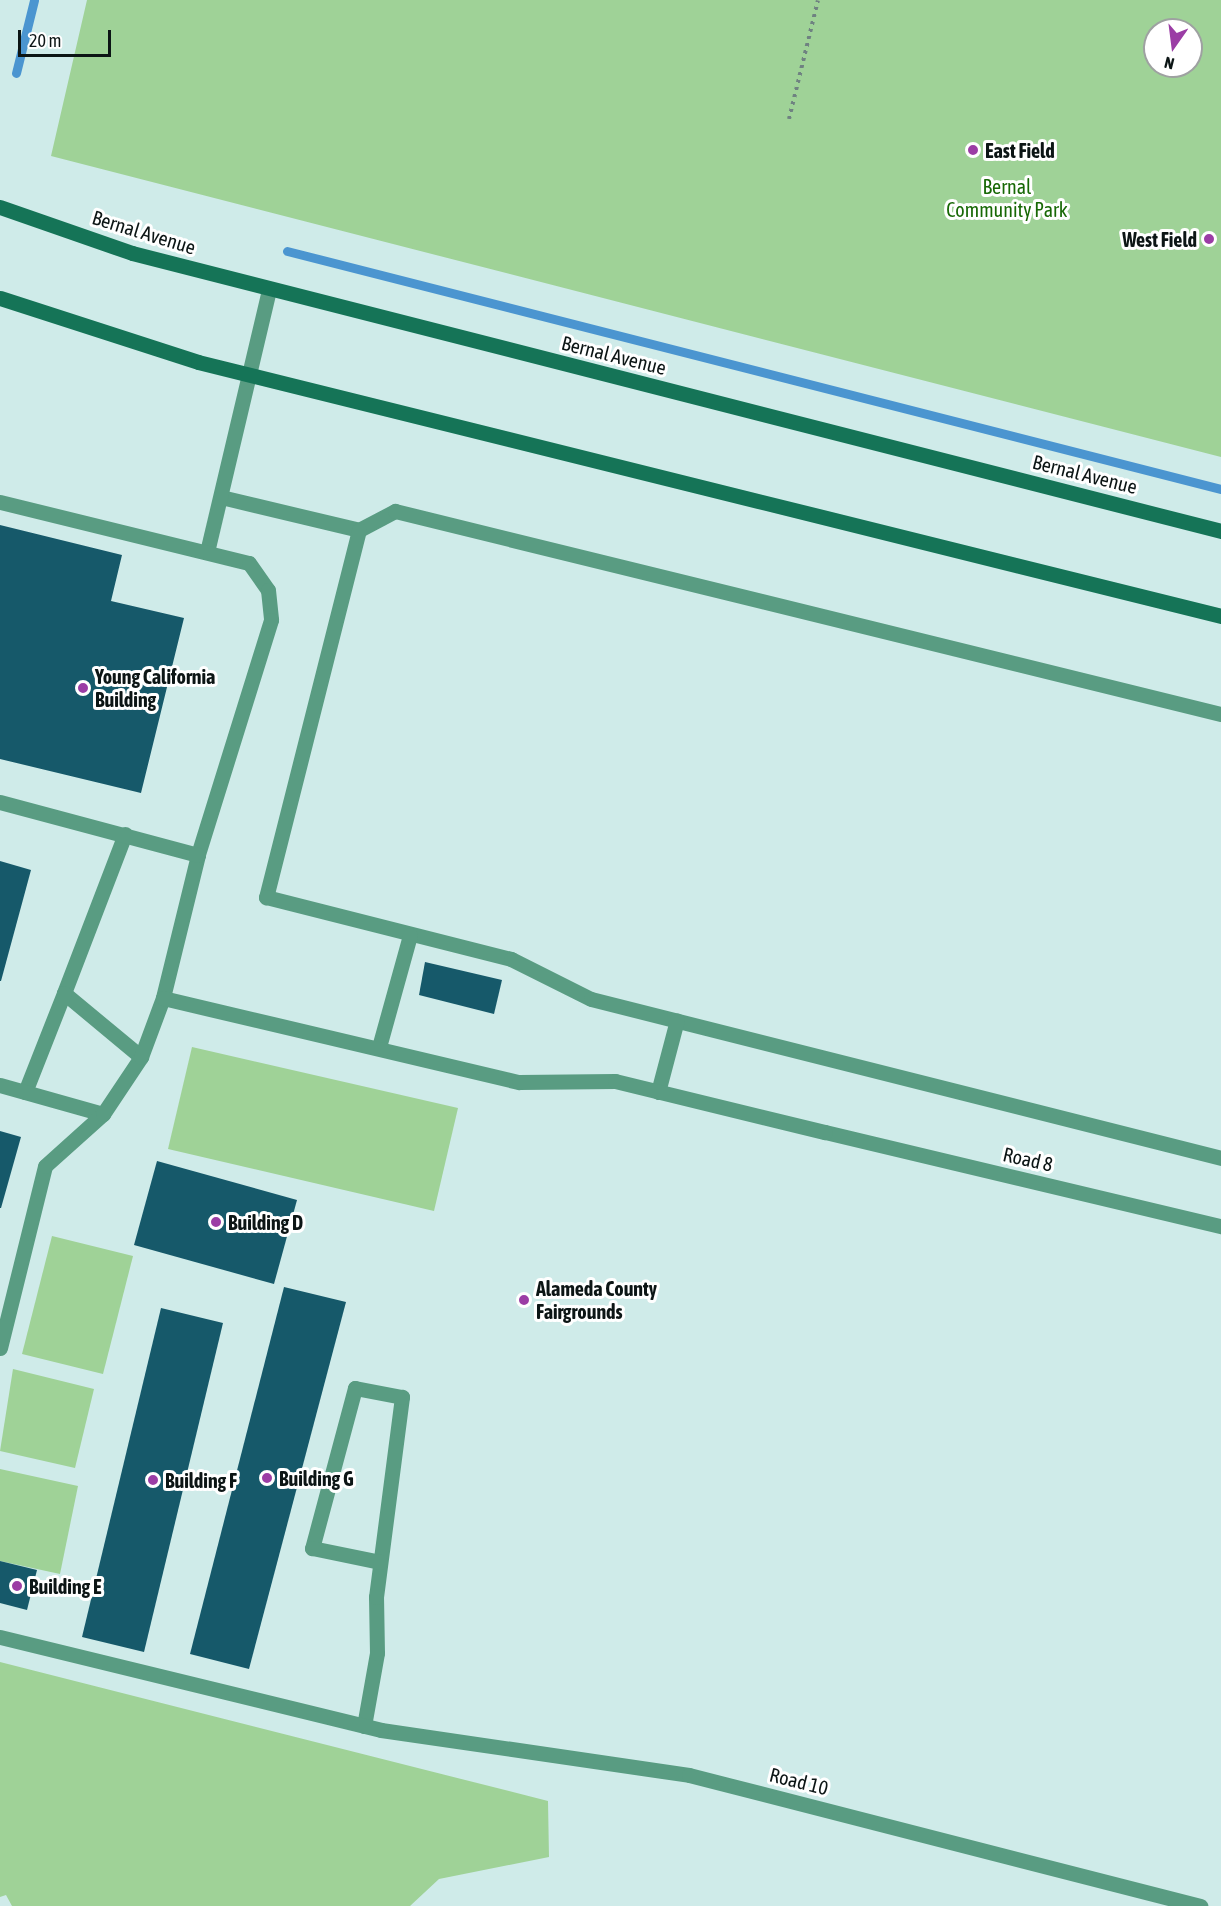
<!DOCTYPE html>
<style>
body{margin:0}
#map{position:relative;width:1221px;height:1906px;overflow:hidden;background:#cfebe9;font-family:"Asap Condensed",sans-serif}
div>[style]{position:absolute}
[style*='--x']{left:calc(var(--x)*1px);top:calc(var(--y)*1px);width:calc(var(--w)*1px);rotate:calc(var(--a)*1deg)}
.green>*{inset:0;background:#9fd297}
.stream>*{height:9px;margin:-4.5px;padding:0 4.5px;transform-origin:4.5px;border-radius:4.5px;background:#4b95d0}
.building>*{inset:0;background:#16596a}
.path>*{height:4px;margin-top:-2px;transform-origin:0;background:repeating-linear-gradient(90deg,#6f8281 0 3px,transparent 0 7.5px)}
.service>*{height:15px;margin:-7.5px;padding:0 7.5px;transform-origin:7.5px;border-radius:7.5px;background:#599c82}
.minor>*{height:15px;margin:-7.5px;padding:0 7.5px;transform-origin:7.5px;border-radius:7.5px;background:#599c82}
.secondary>*{height:15px;margin:-7.5px;padding:0 7.5px;transform-origin:7.5px;border-radius:7.5px;background:#157457}
.dots>*{width:16px;height:16px;translate:-50% -50%;box-sizing:border-box;border:3px solid #fff;border-radius:50%}
span{translate:-50% -50%;white-space:nowrap;text-align:center;line-height:1.15;-webkit-text-stroke:6px #fff;paint-order:stroke}
.poi-label{font-size:20px;color:#0c1515;font-weight:700}
.left{translate:0 -50%;text-align:left}
.right{translate:-100% -50%;text-align:right}
.park-label{font-size:20px;color:#176805}
.street-label{font-size:20px;color:#0c1515}
.north{position:absolute;left:1143px;top:18px;width:60px;height:60px;box-sizing:border-box;background:#fff;border:2px solid #9ea1a1;border-radius:50%;rotate:194deg;font-size:16px;font-weight:700;line-height:24px;text-align:center;color:#0c1515}
.north::after{content:'';display:block;margin:auto;width:21px;height:27px;background:#9b3da5;clip-path:polygon(50% 0,100% 100%,50% 72%,0 100%)}
.scale{position:absolute;left:18px;top:30px;width:93px;height:27px;box-sizing:border-box;border:3px solid #0c1515;border-top:0;padding-left:8px;font-size:18px;line-height:21px;white-space:nowrap;color:#0c1515;-webkit-text-stroke:4px #fff;paint-order:stroke}
</style>
<div id="map">
<div class="green">
<i style="clip-path:polygon(evenodd,87px 0,1221px 0,1221px 457px,51px 156px,87px 0,1155px 30px,1191px 30px,1191px 66px,1155px 66px,1155px 30px)"></i>
<i style="clip-path:polygon(192px 1047px,458px 1108px,434px 1211px,168px 1149px)"></i>
<i style="clip-path:polygon(52px 1236px,133px 1256px,103px 1374px,22px 1354px)"></i>
<i style="clip-path:polygon(13px 1369px,94px 1389px,75px 1468px,0 1451px)"></i>
<i style="clip-path:polygon(0 1469px,78px 1486px,60px 1574px,0 1561px)"></i>
<i style="clip-path:polygon(0 1662px,548px 1801px,549px 1857px,439px 1879px,410px 1906px,12px 1906px,6px 1895px,0 1897px)"></i>
</div>
<div class="stream">
<i style="--x:16;--y:73;--w:75;--a:-76.1"></i>
<i style="--x:287;--y:251;--w:964;--a:14.3"></i>
</div>
<div class="building">
<i style="clip-path:polygon(0 525px,122px 555px,111px 601px,184px 618px,141px 793px,0 759px)"></i>
<i style="clip-path:polygon(0 861px,31px 870px,1px 981px,0 981px)"></i>
<i style="clip-path:polygon(425px 962px,502px 980px,494px 1014px,419px 995px)"></i>
<i style="clip-path:polygon(0 1131px,21px 1137px,1px 1208px,0 1208px)"></i>
<i style="clip-path:polygon(157px 1161px,297px 1200px,274px 1284px,134px 1245px)"></i>
<i style="clip-path:polygon(284px 1287px,346px 1302px,249px 1669px,190px 1654px)"></i>
<i style="clip-path:polygon(161px 1308px,223px 1323px,144px 1652px,82px 1637px)"></i>
<i style="clip-path:polygon(0 1561px,37px 1570px,27px 1610px,0 1603px)"></i>
</div>
<div class="path">
<i style="--x:789;--y:119;--w:122;--a:-76.3"></i>
</div>
<div class="service">
<i style="--x:221;--y:497;--w:142;--a:13.4"></i>
<i style="--x:359;--y:530;--w:41;--a:-27.8"></i>
<i style="--x:395;--y:511;--w:851;--a:13.81"></i>
<i style="--x:359;--y:530;--w:379;--a:104.2"></i>
<i style="--x:266;--y:897;--w:253;--a:14.2"></i>
<i style="--x:511;--y:959;--w:89;--a:26.6"></i>
<i style="--x:591;--y:999;--w:650;--a:14.16"></i>
<i style="--x:207;--y:552;--w:270;--a:-76.7"></i>
<i style="--x:125;--y:834;--w:170;--a:111"></i>
<i style="--x:64;--y:993;--w:100;--a:39.7"></i>
<i style="--x:379;--y:1047;--w:116;--a:-74.5"></i>
<i style="--x:25;--y:1092;--w:106;--a:-68.5"></i>
<i style="--x:658;--y:1092;--w:74;--a:-75.2"></i>
<i style="--x:825;--y:1132;--w:407;--a:13.4"></i>
<i style="--x:364;--y:1726;--w:74;--a:-79.9"></i>
<i style="--x:377;--y:1653;--w:56;--a:-91"></i>
<i style="--x:376;--y:1597;--w:202;--a:-82.6"></i>
<i style="--x:402;--y:1397;--w:48;--a:-169.2"></i>
<i style="--x:355;--y:1388;--w:166;--a:105"></i>
<i style="--x:312;--y:1548;--w:69;--a:11.6"></i>
<i style="--x:381;--y:1730;--w:311;--a:8.3"></i>
<i style="--x:689;--y:1775;--w:528;--a:14.38"></i>
</div>
<div class="minor">
<i style="--x:0;--y:502;--w:256;--a:13.8"></i>
<i style="--x:249;--y:563;--w:33;--a:55"></i>
<i style="--x:268;--y:590;--w:30;--a:84"></i>
<i style="--x:271;--y:620;--w:246;--a:107.3"></i>
<i style="--x:198;--y:855;--w:147;--a:103.8"></i>
<i style="--x:0;--y:802;--w:205;--a:15"></i>
<i style="--x:0;--y:1085;--w:107;--a:15.7"></i>
<i style="--x:0;--y:1348;--w:187;--a:-76.1"></i>
<i style="--x:45;--y:1166;--w:78;--a:-41.9"></i>
<i style="--x:103;--y:1114;--w:69;--a:-56.3"></i>
<i style="--x:141;--y:1057;--w:63;--a:-69.6"></i>
<i style="--x:163;--y:998;--w:366;--a:13.3"></i>
<i style="--x:519;--y:1082;--w:96;--a:-0.6"></i>
<i style="--x:615;--y:1081;--w:216;--a:13.7"></i>
<i style="--x:0;--y:1637;--w:392;--a:13.7"></i>
</div>
<div class="secondary">
<i style="--x:0;--y:207;--w:140;--a:19.2"></i>
<i style="--x:132;--y:253;--w:1124;--a:14.32"></i>
<i style="--x:0;--y:298;--w:208;--a:17.9"></i>
<i style="--x:198;--y:362;--w:1054;--a:13.94"></i>
</div>
<div class="dots">
<i style="left:973px;top:150px;background:#9b3da5"></i>
<i style="left:1209px;top:239px;background:#9b3da5"></i>
<i style="left:83px;top:688px;background:#9b3da5"></i>
<i style="left:216px;top:1222px;background:#9b3da5"></i>
<i style="left:524px;top:1300px;background:#9b3da5"></i>
<i style="left:267px;top:1478px;background:#9b3da5"></i>
<i style="left:153px;top:1480px;background:#9b3da5"></i>
<i style="left:17px;top:1586px;background:#9b3da5"></i>
</div>
<div class="poi-label">
<span class="left" style="left:985px;top:150px">East Field</span>
<span class="right" style="left:1197px;top:239px">West Field</span>
<span class="left" style="left:95px;top:688px">Young California<br>Building</span>
<span class="left" style="left:228px;top:1222px">Building D</span>
<span class="left" style="left:536px;top:1300px">Alameda County<br>Fairgrounds</span>
<span class="left" style="left:279px;top:1478px">Building G</span>
<span class="left" style="left:165px;top:1480px">Building F</span>
<span class="left" style="left:29px;top:1586px">Building E</span>
</div>
<div class="park-label">
<span style="left:1007px;top:198px">Bernal<br>Community Park</span>
</div>
<div class="street-label">
<span style="left:144px;top:232px;rotate:17deg">Bernal Avenue</span>
<span style="left:614px;top:355px;rotate:14deg">Bernal Avenue</span>
<span style="left:1085px;top:474px;rotate:14deg">Bernal Avenue</span>
<span style="left:1028px;top:1159px;rotate:13deg">Road 8</span>
<span style="left:799px;top:1781px;rotate:14deg">Road 10</span>
</div>
<div class="north">N</div>
<div class="scale">20 m</div>
</div>
